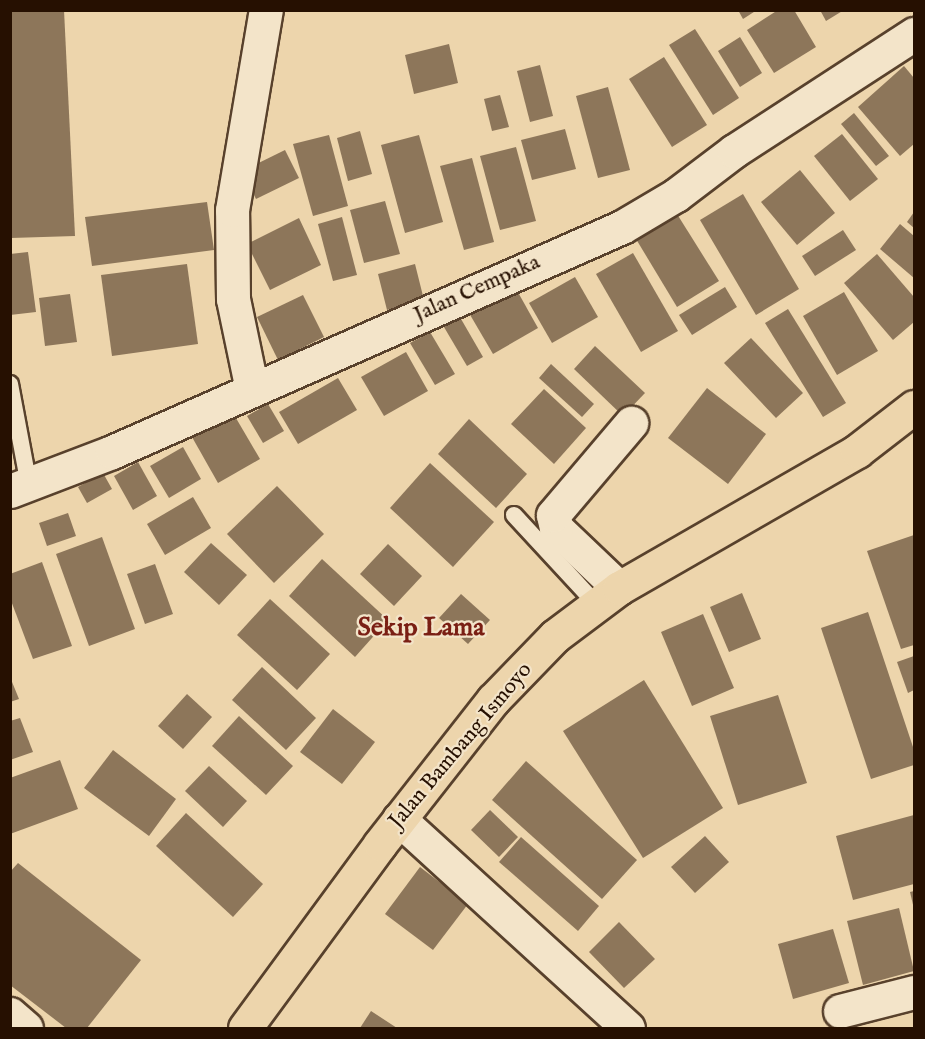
<!DOCTYPE html>
<style>
body{margin:0}
#map{position:relative;width:925px;height:1039px;overflow:hidden;background:#edd5ac;font-family:"IM FELL English",serif}
div>[style]{position:absolute}
[style*='--x']{left:calc(var(--x)*1px);top:calc(var(--y)*1px);width:calc(var(--w)*1px);rotate:calc(var(--a)*1deg)}
.building>*{inset:0;background:#8d765a}
.roads{filter:drop-shadow(2px 0 #58412c) drop-shadow(-2px 0 #58412c) drop-shadow(0 2px #58412c) drop-shadow(0 -2px #58412c)}
.service>*{height:16px;margin:-8px;padding:0 8px;transform-origin:8px;border-radius:8px;background:#f3e4c9}
.minor>*{height:33px;margin:-16.5px;padding:0 16.5px;transform-origin:16.5px;border-radius:16.5px;background:#f3e4c9}
.primary>*{height:33px;margin:-16.5px;padding:0 16.5px;transform-origin:16.5px;border-radius:16.5px;background:#edd5ac}
span{translate:-50% -50%;white-space:nowrap;text-align:center;line-height:1.15;-webkit-text-stroke:4.5px #f3e4c9;paint-order:stroke}
.street-label{font-size:22px;color:#261001}
.quarter-label{font-size:26px;color:#7a1f14;font-weight:700}
.frame{position:absolute;inset:0;border:12px solid #261001;pointer-events:none}
</style>
<div id="map">
<div class="building">
<i style="clip-path:polygon(10px 10px,64px 10px,75px 236px,11px 238px)"></i>
<i style="clip-path:polygon(738px 10px,757px 10px,743px 19px)"></i>
<i style="clip-path:polygon(778px 10px,794px 10px,816px 47px,774px 73px,747px 30px)"></i>
<i style="clip-path:polygon(820px 10px,844px 10px,826px 21px)"></i>
<i style="clip-path:polygon(695px 29px,739px 98px,713px 115px,669px 45px)"></i>
<i style="clip-path:polygon(740px 37px,762px 73px,740px 87px,718px 51px)"></i>
<i style="clip-path:polygon(449px 44px,458px 83px,414px 94px,405px 55px)"></i>
<i style="clip-path:polygon(664px 57px,707px 125px,672px 147px,629px 79px)"></i>
<i style="clip-path:polygon(540px 65px,553px 116px,530px 122px,517px 71px)"></i>
<i style="clip-path:polygon(904px 66px,914px 78px,914px 144px,900px 156px,858px 107px)"></i>
<i style="clip-path:polygon(608px 87px,630px 170px,598px 178px,576px 96px)"></i>
<i style="clip-path:polygon(500px 95px,509px 127px,492px 131px,484px 99px)"></i>
<i style="clip-path:polygon(854px 113px,889px 156px,876px 166px,841px 124px)"></i>
<i style="clip-path:polygon(565px 129px,576px 169px,532px 180px,521px 140px)"></i>
<i style="clip-path:polygon(360px 131px,372px 174px,348px 181px,337px 138px)"></i>
<i style="clip-path:polygon(842px 134px,878px 179px,850px 201px,814px 156px)"></i>
<i style="clip-path:polygon(329px 135px,348px 206px,313px 216px,293px 144px)"></i>
<i style="clip-path:polygon(419px 135px,443px 222px,405px 233px,381px 145px)"></i>
<i style="clip-path:polygon(516px 147px,536px 221px,500px 230px,480px 156px)"></i>
<i style="clip-path:polygon(285px 150px,299px 178px,256px 199px,242px 171px)"></i>
<i style="clip-path:polygon(472px 158px,494px 242px,464px 250px,440px 166px)"></i>
<i style="clip-path:polygon(800px 170px,835px 213px,797px 245px,761px 202px)"></i>
<i style="clip-path:polygon(743px 194px,799px 289px,756px 315px,700px 220px)"></i>
<i style="clip-path:polygon(385px 201px,400px 254px,364px 263px,350px 210px)"></i>
<i style="clip-path:polygon(207px 202px,214px 250px,92px 266px,85px 217px)"></i>
<i style="clip-path:polygon(914px 212px,914px 228px,907px 222px)"></i>
<i style="clip-path:polygon(677px 214px,719px 281px,677px 307px,636px 239px)"></i>
<i style="clip-path:polygon(342px 217px,357px 275px,333px 281px,318px 224px)"></i>
<i style="clip-path:polygon(299px 218px,321px 265px,270px 290px,247px 244px)"></i>
<i style="clip-path:polygon(900px 224px,914px 236px,914px 278px,880px 249px)"></i>
<i style="clip-path:polygon(843px 230px,856px 250px,815px 276px,802px 256px)"></i>
<i style="clip-path:polygon(28px 252px,36px 312px,10px 315px,10px 254px)"></i>
<i style="clip-path:polygon(633px 253px,678px 331px,641px 352px,596px 274px)"></i>
<i style="clip-path:polygon(877px 254px,914px 297px,914px 322px,893px 340px,844px 283px)"></i>
<i style="clip-path:polygon(187px 264px,198px 344px,112px 356px,101px 275px)"></i>
<i style="clip-path:polygon(415px 264px,424px 300px,387px 310px,378px 274px)"></i>
<i style="clip-path:polygon(575px 277px,598px 317px,552px 343px,529px 303px)"></i>
<i style="clip-path:polygon(515px 287px,538px 328px,493px 354px,469px 313px)"></i>
<i style="clip-path:polygon(725px 287px,737px 307px,692px 335px,679px 315px)"></i>
<i style="clip-path:polygon(844px 292px,878px 351px,837px 375px,803px 316px)"></i>
<i style="clip-path:polygon(70px 294px,77px 342px,45px 346px,39px 298px)"></i>
<i style="clip-path:polygon(303px 295px,324px 337px,278px 360px,257px 317px)"></i>
<i style="clip-path:polygon(788px 309px,846px 403px,823px 417px,765px 323px)"></i>
<i style="clip-path:polygon(457px 312px,483px 357px,467px 366px,441px 322px)"></i>
<i style="clip-path:polygon(430px 332px,455px 374px,435px 385px,410px 343px)"></i>
<i style="clip-path:polygon(751px 338px,803px 393px,776px 418px,724px 363px)"></i>
<i style="clip-path:polygon(595px 346px,645px 393px,623px 416px,574px 369px)"></i>
<i style="clip-path:polygon(406px 352px,428px 391px,384px 416px,361px 377px)"></i>
<i style="clip-path:polygon(551px 364px,594px 404px,582px 417px,539px 378px)"></i>
<i style="clip-path:polygon(338px 378px,357px 410px,298px 444px,279px 412px)"></i>
<i style="clip-path:polygon(707px 388px,766px 434px,728px 484px,668px 438px)"></i>
<i style="clip-path:polygon(544px 389px,586px 428px,554px 464px,511px 424px)"></i>
<i style="clip-path:polygon(268px 404px,284px 431px,263px 443px,247px 416px)"></i>
<i style="clip-path:polygon(233px 413px,260px 459px,218px 483px,192px 437px)"></i>
<i style="clip-path:polygon(469px 419px,527px 474px,496px 508px,438px 454px)"></i>
<i style="clip-path:polygon(183px 447px,201px 479px,169px 498px,150px 466px)"></i>
<i style="clip-path:polygon(138px 462px,157px 496px,133px 510px,114px 476px)"></i>
<i style="clip-path:polygon(430px 463px,494px 522px,453px 567px,390px 508px)"></i>
<i style="clip-path:polygon(103px 473px,112px 489px,87px 503px,78px 487px)"></i>
<i style="clip-path:polygon(277px 486px,324px 534px,274px 583px,227px 534px)"></i>
<i style="clip-path:polygon(193px 497px,211px 528px,165px 555px,147px 524px)"></i>
<i style="clip-path:polygon(68px 513px,76px 536px,47px 546px,39px 523px)"></i>
<i style="clip-path:polygon(914px 535px,914px 645px,901px 649px,867px 551px)"></i>
<i style="clip-path:polygon(102px 537px,135px 629px,89px 646px,56px 554px)"></i>
<i style="clip-path:polygon(211px 543px,247px 575px,219px 605px,184px 572px)"></i>
<i style="clip-path:polygon(388px 544px,422px 576px,394px 606px,360px 574px)"></i>
<i style="clip-path:polygon(322px 559px,388px 620px,355px 657px,289px 596px)"></i>
<i style="clip-path:polygon(42px 562px,72px 646px,33px 659px,10px 598px,10px 574px)"></i>
<i style="clip-path:polygon(155px 564px,173px 614px,145px 624px,127px 574px)"></i>
<i style="clip-path:polygon(742px 593px,761px 639px,729px 652px,710px 607px)"></i>
<i style="clip-path:polygon(461px 594px,490px 620px,468px 644px,439px 618px)"></i>
<i style="clip-path:polygon(270px 599px,330px 654px,297px 690px,237px 635px)"></i>
<i style="clip-path:polygon(868px 612px,914px 750px,914px 765px,871px 779px,821px 628px)"></i>
<i style="clip-path:polygon(703px 614px,734px 688px,692px 706px,661px 632px)"></i>
<i style="clip-path:polygon(914px 656px,914px 690px,908px 693px,897px 662px)"></i>
<i style="clip-path:polygon(262px 667px,316px 718px,286px 750px,232px 700px)"></i>
<i style="clip-path:polygon(10px 677px,19px 699px,10px 702px)"></i>
<i style="clip-path:polygon(644px 680px,723px 808px,643px 858px,563px 731px)"></i>
<i style="clip-path:polygon(187px 694px,212px 717px,183px 749px,158px 726px)"></i>
<i style="clip-path:polygon(778px 695px,807px 783px,738px 805px,710px 716px)"></i>
<i style="clip-path:polygon(333px 709px,375px 742px,342px 784px,300px 752px)"></i>
<i style="clip-path:polygon(239px 716px,293px 766px,266px 795px,212px 746px)"></i>
<i style="clip-path:polygon(20px 718px,33px 752px,10px 760px,10px 721px)"></i>
<i style="clip-path:polygon(113px 750px,176px 799px,149px 836px,84px 788px)"></i>
<i style="clip-path:polygon(60px 760px,78px 809px,10px 834px,10px 778px)"></i>
<i style="clip-path:polygon(526px 761px,637px 860px,602px 899px,492px 800px)"></i>
<i style="clip-path:polygon(209px 766px,247px 801px,223px 827px,185px 791px)"></i>
<i style="clip-path:polygon(490px 810px,518px 837px,499px 857px,471px 830px)"></i>
<i style="clip-path:polygon(186px 813px,263px 884px,233px 917px,156px 846px)"></i>
<i style="clip-path:polygon(914px 815px,914px 884px,853px 900px,836px 836px)"></i>
<i style="clip-path:polygon(705px 836px,729px 862px,695px 893px,671px 867px)"></i>
<i style="clip-path:polygon(521px 837px,599px 906px,578px 931px,499px 862px)"></i>
<i style="clip-path:polygon(18px 863px,141px 960px,87px 1028px,66px 1028px,10px 985px,10px 872px)"></i>
<i style="clip-path:polygon(420px 867px,468px 904px,433px 950px,385px 914px)"></i>
<i style="clip-path:polygon(914px 891px,914px 909px,910px 892px)"></i>
<i style="clip-path:polygon(899px 908px,914px 971px,863px 985px,847px 921px)"></i>
<i style="clip-path:polygon(619px 922px,655px 959px,624px 988px,589px 952px)"></i>
<i style="clip-path:polygon(833px 929px,849px 983px,793px 999px,778px 944px)"></i>
<i style="clip-path:polygon(371px 1011px,397px 1028px,360px 1028px)"></i>
</div>
<div class="roads">
<div class="service">
<i style="--x:10;--y:384;--w:104;--a:79.4"></i>
<i style="--x:514;--y:515;--w:121;--a:47.3"></i>
</div>
<div class="minor">
<i style="--x:252;--y:390;--w:93;--a:-101.8"></i>
<i style="--x:233;--y:299;--w:89;--a:-90.6"></i>
<i style="--x:232;--y:210;--w:203;--a:-80.4"></i>
<i style="--x:10;--y:491;--w:109;--a:-20.9"></i>
<i style="--x:112;--y:452;--w:557;--a:-23.81"></i>
<i style="--x:622;--y:227;--w:63;--a:-30.7"></i>
<i style="--x:676;--y:195;--w:73;--a:-37.2"></i>
<i style="--x:734;--y:151;--w:215;--a:-33"></i>
<i style="--x:619;--y:588;--w:87;--a:-136.4"></i>
<i style="--x:556;--y:528;--w:13;--a:-103"></i>
<i style="--x:553;--y:515;--w:121;--a:-49.7"></i>
<i style="--x:399;--y:819;--w:310;--a:42.4"></i>
<i style="--x:840;--y:1011;--w:76;--a:-14.4"></i>
<i style="--x:10;--y:1014;--w:21;--a:41"></i>
</div>
<div class="primary">
<i style="--x:245;--y:1028;--w:228;--a:-53.7"></i>
<i style="--x:380;--y:844;--w:183;--a:-51.9"></i>
<i style="--x:493;--y:700;--w:89;--a:-45.9"></i>
<i style="--x:555;--y:636;--w:80;--a:-36.9"></i>
<i style="--x:619;--y:588;--w:275;--a:-29.9"></i>
<i style="--x:857;--y:451;--w:72;--a:-37.7"></i>
</div>
</div>
<div class="street-label">
<span style="left:477px;top:289px;rotate:-24deg">Jalan Cempaka</span>
<span style="left:461px;top:746px;rotate:-50deg">Jalan Bambang Ismoyo</span>
</div>
<div class="quarter-label">
<span style="left:421px;top:628px">Sekip Lama</span>
</div>
<div class="frame"></div>
</div>
